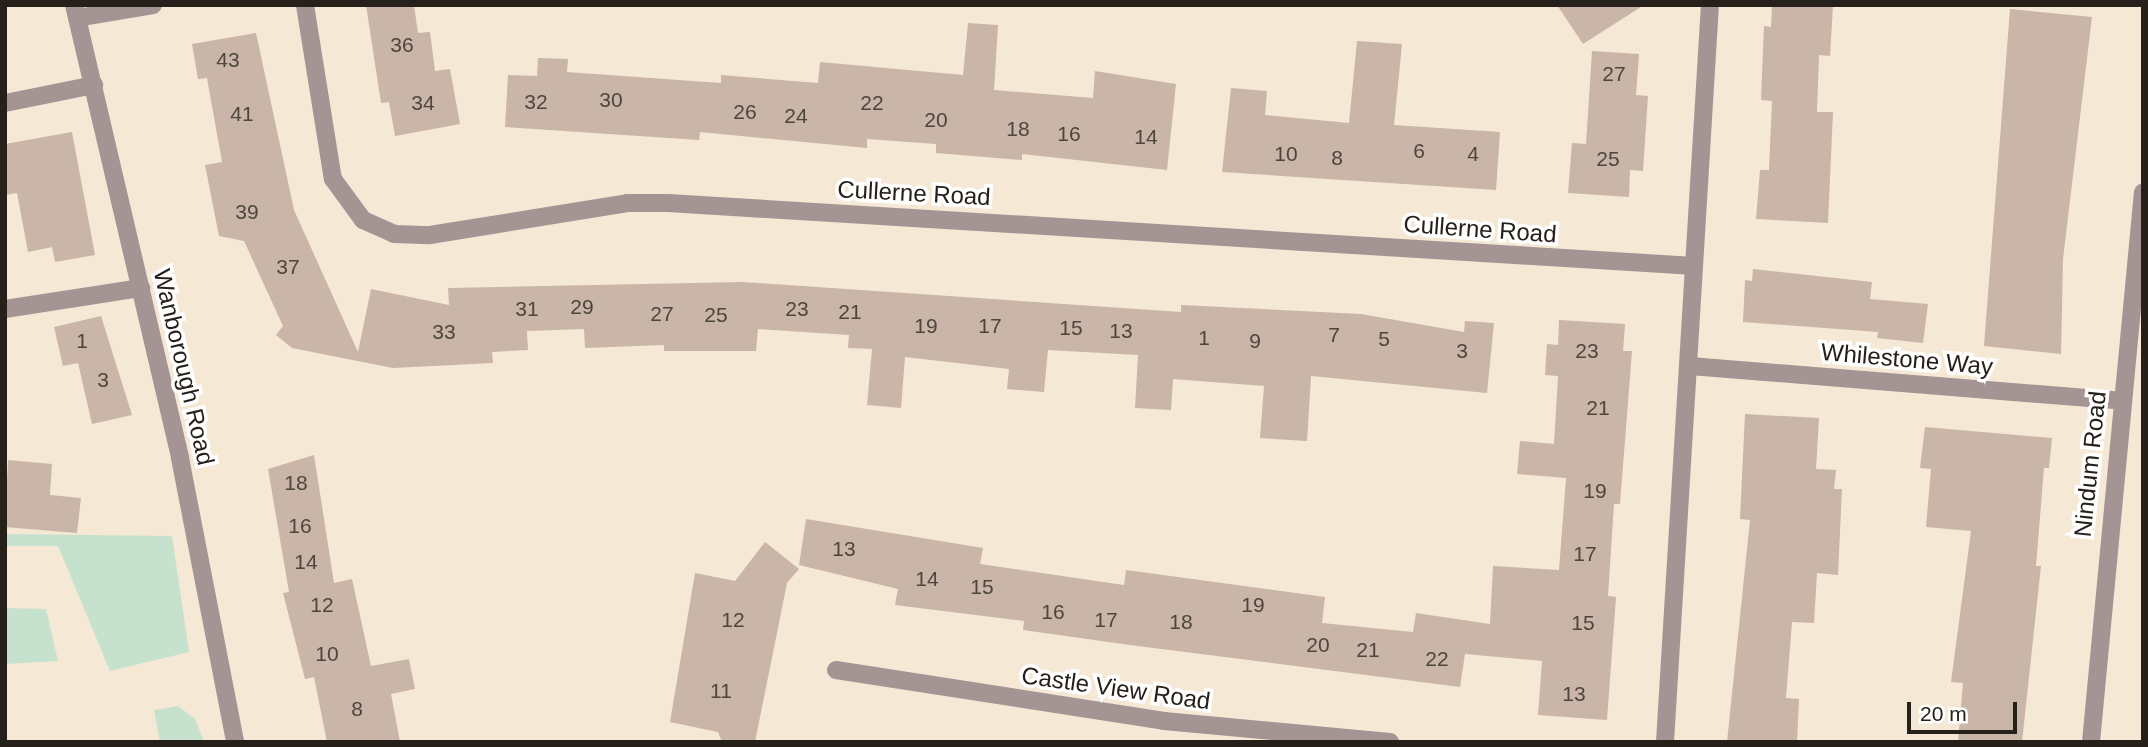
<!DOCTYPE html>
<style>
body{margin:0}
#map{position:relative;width:2148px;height:747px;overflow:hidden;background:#f5e8d5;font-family:Arial,sans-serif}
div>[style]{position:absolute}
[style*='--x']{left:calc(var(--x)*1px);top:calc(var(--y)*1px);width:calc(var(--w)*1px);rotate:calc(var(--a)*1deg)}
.green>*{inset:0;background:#c6e2cf}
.building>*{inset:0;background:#cab5a9}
.service>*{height:18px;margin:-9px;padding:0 9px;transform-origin:9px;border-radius:9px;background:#a49493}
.minor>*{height:18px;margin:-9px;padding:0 9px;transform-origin:9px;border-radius:9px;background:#a49493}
span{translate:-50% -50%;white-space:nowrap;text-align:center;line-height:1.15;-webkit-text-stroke:7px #fff;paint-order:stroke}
.number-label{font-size:21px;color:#4e453d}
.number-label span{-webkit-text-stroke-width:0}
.street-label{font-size:24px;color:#252019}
.frame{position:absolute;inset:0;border:7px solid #252019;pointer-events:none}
.scale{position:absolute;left:1907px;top:702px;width:110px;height:32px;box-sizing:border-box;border:4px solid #252019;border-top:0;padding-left:9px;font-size:21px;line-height:24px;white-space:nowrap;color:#252019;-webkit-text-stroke:5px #fff;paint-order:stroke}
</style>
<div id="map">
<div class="green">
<i style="clip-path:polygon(5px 534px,172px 536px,189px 652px,110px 671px,58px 546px,5px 546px)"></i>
<i style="clip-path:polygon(5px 608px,46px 609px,58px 661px,5px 664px)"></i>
<i style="clip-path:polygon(178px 706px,195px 719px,204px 742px,160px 742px,154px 710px)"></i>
</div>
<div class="building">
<i style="clip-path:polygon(366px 5px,414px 5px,418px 33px,430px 32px,435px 71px,450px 69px,460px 124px,395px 136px,389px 102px,381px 103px)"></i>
<i style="clip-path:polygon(1557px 5px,1644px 5px,1583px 44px)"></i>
<i style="clip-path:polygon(1772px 5px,1833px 5px,1830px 56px,1819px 55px,1817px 112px,1833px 112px,1828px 223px,1756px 219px,1760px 170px,1769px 170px,1772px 101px,1761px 100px,1764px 26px,1771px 27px)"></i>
<i style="clip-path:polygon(2010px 9px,2092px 17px,2063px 259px,2061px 354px,1984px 346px)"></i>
<i style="clip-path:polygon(968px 23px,998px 25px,994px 90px,1093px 98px,1095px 71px,1176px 84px,1167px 170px,1022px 154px,1022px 160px,936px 153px,936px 144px,867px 139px,867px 148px,700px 132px,699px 140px,505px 127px,508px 75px,537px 76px,538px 58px,568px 59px,567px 72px,721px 83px,721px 75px,818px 83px,820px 62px,963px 75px)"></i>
<i style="clip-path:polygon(256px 33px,294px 210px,358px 352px,371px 289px,449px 305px,448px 288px,742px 282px,1181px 312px,1181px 305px,1361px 314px,1464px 332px,1465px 321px,1494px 323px,1487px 393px,1311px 376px,1307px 441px,1260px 438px,1264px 386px,1173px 379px,1171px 410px,1135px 408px,1138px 355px,1048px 350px,1044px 392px,1007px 389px,1009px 369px,905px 357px,901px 408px,867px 405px,872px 349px,848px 348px,849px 335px,758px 329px,756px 351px,664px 351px,664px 345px,585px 348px,584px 329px,527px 331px,528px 350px,492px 352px,493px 363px,393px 368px,292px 348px,276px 335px,283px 326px,244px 241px,219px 236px,205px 165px,222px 162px,207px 78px,198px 79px,192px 44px)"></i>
<i style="clip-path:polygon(1357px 41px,1402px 44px,1394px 125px,1500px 132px,1496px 190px,1222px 172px,1231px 88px,1267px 91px,1265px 115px,1349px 123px)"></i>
<i style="clip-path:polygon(1592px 51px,1639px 54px,1636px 95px,1648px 96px,1643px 171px,1630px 170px,1629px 197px,1568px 193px,1572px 143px,1586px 144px)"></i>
<i style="clip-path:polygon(72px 132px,95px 255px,55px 262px,52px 247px,28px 252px,17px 193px,5px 195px,5px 144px)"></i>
<i style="clip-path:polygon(1753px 269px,1872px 282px,1870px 299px,1928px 304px,1923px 343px,1877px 338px,1878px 332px,1743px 322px,1745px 280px,1752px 281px)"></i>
<i style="clip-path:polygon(101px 316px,132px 415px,92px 424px,78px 363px,63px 366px,54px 327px)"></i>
<i style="clip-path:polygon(1559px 320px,1625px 324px,1623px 351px,1632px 351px,1620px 504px,1614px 504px,1608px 596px,1616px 597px,1607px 720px,1538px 715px,1542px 661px,1465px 654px,1460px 687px,1130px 645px,1023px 630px,1024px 621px,895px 605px,898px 589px,799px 565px,806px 519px,983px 548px,980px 564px,1124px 585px,1126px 570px,1325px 597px,1322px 623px,1413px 632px,1416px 613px,1490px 624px,1493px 566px,1559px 570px,1566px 478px,1517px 474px,1520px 441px,1554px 444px,1558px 376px,1545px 375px,1547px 344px,1558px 345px)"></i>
<i style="clip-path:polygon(1745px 414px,1819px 418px,1816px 469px,1836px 470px,1834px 489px,1842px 489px,1838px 575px,1817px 573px,1814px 623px,1792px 622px,1786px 698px,1799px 699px,1797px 742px,1727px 742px,1750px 520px,1740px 519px)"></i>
<i style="clip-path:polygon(1925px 427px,2052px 438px,2049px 468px,2044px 468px,2036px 566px,2041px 566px,2022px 742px,1958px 742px,1963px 683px,1951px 682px,1971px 531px,1926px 527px,1931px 469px,1920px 468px)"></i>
<i style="clip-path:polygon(314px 455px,334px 583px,352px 579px,371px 666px,409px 659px,415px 689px,391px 694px,400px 742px,327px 742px,314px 677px,305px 679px,283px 593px,289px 592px,268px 469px)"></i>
<i style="clip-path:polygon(8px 460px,52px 464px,50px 495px,81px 498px,77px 533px,5px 527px)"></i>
<i style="clip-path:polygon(765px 542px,799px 569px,787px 583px,755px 742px,722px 742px,718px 732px,670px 722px,695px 573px,735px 581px)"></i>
</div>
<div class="service">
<i style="--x:5;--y:103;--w:91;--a:-11.4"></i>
</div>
<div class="minor">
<i style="--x:74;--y:5;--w:465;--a:76.8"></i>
<i style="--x:180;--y:458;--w:289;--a:79"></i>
<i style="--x:305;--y:5;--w:176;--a:80.9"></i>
<i style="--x:333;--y:179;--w:51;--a:53.8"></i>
<i style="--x:363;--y:220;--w:34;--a:24"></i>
<i style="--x:394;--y:234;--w:36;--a:2"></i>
<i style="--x:430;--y:235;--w:200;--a:-9.2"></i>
<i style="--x:627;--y:203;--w:41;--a:0"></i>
<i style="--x:668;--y:203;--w:1028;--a:3.51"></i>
<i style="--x:77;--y:18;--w:77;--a:-9.7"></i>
<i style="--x:5;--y:309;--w:138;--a:-8.8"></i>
<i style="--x:1690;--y:366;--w:432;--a:4.6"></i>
<i style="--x:836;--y:670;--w:332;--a:8.8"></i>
<i style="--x:1164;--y:721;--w:227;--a:5.3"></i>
<i style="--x:1665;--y:742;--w:738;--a:-86.51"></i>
<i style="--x:2091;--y:742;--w:552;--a:-84.6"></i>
</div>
<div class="number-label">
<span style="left:402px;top:45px">36</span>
<span style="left:228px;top:60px">43</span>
<span style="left:1614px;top:74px">27</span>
<span style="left:611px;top:100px">30</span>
<span style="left:536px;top:102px">32</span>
<span style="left:423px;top:103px">34</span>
<span style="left:872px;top:103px">22</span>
<span style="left:745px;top:112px">26</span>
<span style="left:242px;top:114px">41</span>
<span style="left:796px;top:116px">24</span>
<span style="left:936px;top:120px">20</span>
<span style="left:1018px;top:129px">18</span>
<span style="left:1069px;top:134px">16</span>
<span style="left:1146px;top:137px">14</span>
<span style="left:1419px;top:151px">6</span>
<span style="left:1286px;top:154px">10</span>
<span style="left:1473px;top:154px">4</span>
<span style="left:1337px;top:158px">8</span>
<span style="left:1608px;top:159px">25</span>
<span style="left:247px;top:212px">39</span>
<span style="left:288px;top:267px">37</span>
<span style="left:582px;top:307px">29</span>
<span style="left:527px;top:309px">31</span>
<span style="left:797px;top:309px">23</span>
<span style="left:850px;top:312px">21</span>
<span style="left:662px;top:314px">27</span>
<span style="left:716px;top:315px">25</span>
<span style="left:926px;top:326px">19</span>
<span style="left:990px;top:326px">17</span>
<span style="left:1071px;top:328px">15</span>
<span style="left:1121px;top:331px">13</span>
<span style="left:444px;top:332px">33</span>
<span style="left:1334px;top:335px">7</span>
<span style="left:1204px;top:338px">1</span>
<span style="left:1384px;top:339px">5</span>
<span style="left:82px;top:341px">1</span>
<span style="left:1255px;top:341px">9</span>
<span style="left:1462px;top:351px">3</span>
<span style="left:1587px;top:351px">23</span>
<span style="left:103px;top:380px">3</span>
<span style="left:1598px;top:408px">21</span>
<span style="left:296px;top:483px">18</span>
<span style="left:1595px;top:491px">19</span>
<span style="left:300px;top:526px">16</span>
<span style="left:844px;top:549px">13</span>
<span style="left:1585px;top:554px">17</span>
<span style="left:306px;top:562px">14</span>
<span style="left:927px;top:579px">14</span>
<span style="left:982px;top:587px">15</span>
<span style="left:322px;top:605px">12</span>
<span style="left:1253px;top:605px">19</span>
<span style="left:1053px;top:612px">16</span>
<span style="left:733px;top:620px">12</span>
<span style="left:1106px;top:620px">17</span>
<span style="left:1181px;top:622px">18</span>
<span style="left:1583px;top:623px">15</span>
<span style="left:1318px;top:645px">20</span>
<span style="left:1368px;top:650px">21</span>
<span style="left:327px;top:654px">10</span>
<span style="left:1437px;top:659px">22</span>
<span style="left:721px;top:691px">11</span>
<span style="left:1574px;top:694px">13</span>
<span style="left:357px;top:709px">8</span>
</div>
<div class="street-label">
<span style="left:914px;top:193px;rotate:3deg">Cullerne Road</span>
<span style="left:1480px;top:229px;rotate:4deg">Cullerne Road</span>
<span style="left:1907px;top:359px;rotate:5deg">Whilestone Way</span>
<span style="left:184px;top:367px;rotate:77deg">Wanborough Road</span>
<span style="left:2090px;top:464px;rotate:-84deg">Nindum Road</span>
<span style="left:1116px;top:688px;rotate:8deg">Castle View Road</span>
</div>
<div class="frame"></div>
<div class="scale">20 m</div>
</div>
